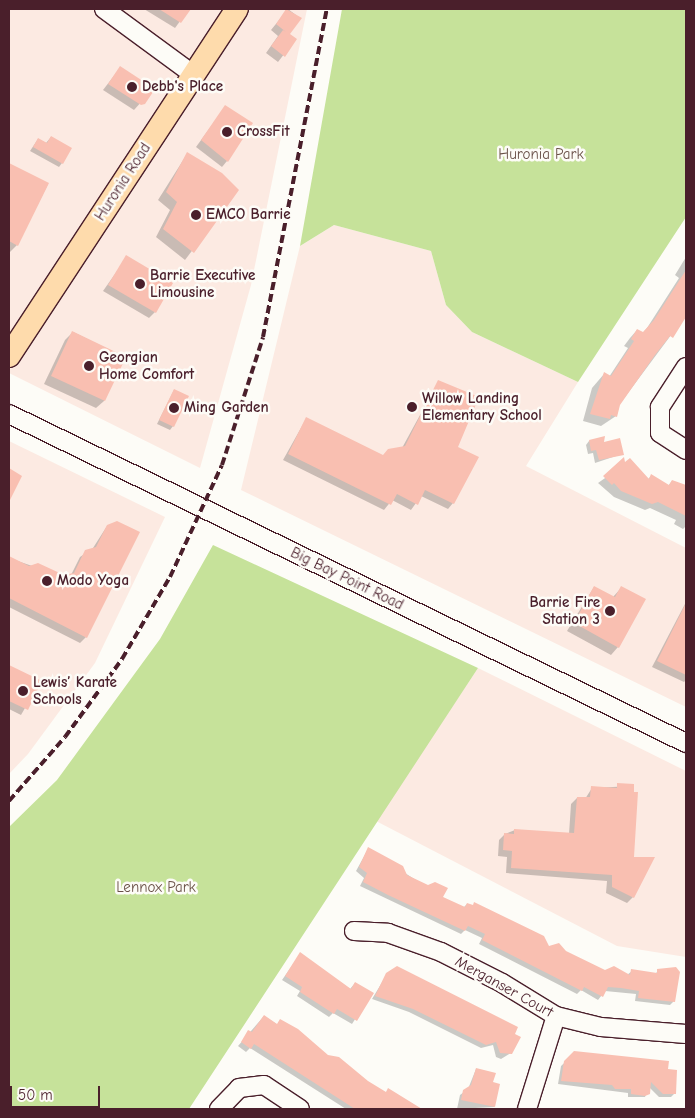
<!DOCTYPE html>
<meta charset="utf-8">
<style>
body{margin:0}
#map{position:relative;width:695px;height:1118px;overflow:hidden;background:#fdfcf7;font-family:"Comic Neue",sans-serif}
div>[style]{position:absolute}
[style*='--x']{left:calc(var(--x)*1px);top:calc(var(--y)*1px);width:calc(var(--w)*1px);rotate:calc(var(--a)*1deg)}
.built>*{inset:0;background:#fceae2}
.green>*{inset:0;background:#c6e29a}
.shadow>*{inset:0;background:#0003}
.building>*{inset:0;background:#f9bfb1}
.roads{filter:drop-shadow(1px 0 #4a1f2b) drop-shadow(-1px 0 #4a1f2b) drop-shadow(0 1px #4a1f2b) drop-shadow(0 -1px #4a1f2b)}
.minor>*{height:18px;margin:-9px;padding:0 9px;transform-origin:9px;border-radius:9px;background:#fdfcf7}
.major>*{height:22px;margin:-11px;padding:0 11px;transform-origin:11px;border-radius:11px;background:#fedbac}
.rail>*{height:4px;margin-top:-2px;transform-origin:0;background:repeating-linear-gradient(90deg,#4a1f2b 0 8px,transparent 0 12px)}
.dots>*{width:14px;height:14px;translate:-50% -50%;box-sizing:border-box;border:2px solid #fdfcf7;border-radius:50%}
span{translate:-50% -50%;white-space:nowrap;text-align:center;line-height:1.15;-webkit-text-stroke:5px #fdfcf7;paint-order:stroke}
.poi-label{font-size:15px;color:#4a1f2b;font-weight:700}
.left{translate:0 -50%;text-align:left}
.right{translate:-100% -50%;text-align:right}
.park-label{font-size:15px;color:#695047}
.street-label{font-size:15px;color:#4a1f2b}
.frame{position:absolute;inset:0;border:10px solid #4a1f2b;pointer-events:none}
.scale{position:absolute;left:10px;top:1086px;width:90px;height:22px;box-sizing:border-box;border:2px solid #4a1f2b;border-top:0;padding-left:6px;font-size:15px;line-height:18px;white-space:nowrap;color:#4a1f2b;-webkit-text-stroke:4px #fdfcf7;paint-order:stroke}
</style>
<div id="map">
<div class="built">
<i style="clip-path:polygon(9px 9px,307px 9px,251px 285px,200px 468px,9px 373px)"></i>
<i style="clip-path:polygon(334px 225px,431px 251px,446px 305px,472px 332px,578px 382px,526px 466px,686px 548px,686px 707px,241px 490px,300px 246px)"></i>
<i style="clip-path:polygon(9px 441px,165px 517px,95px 663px,28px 754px,9px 774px)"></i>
<i style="clip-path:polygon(478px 668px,686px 771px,686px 957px,617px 946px,376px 821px)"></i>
</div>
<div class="green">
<i style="clip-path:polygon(342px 9px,686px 9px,686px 217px,578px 382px,472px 332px,446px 305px,431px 251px,334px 225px,300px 246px)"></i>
<i style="clip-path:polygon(213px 545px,478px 668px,189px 1109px,9px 1109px,9px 827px,57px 780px,160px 639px)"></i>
</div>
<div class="shadow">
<i style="clip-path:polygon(144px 9px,189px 9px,175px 28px)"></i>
<i style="clip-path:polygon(288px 9px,300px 18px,288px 35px,295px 40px,278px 62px,266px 53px,278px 36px,271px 30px)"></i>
<i style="clip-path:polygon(120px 68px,153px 89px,134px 110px,103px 90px)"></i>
<i style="clip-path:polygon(225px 107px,227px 161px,222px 167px,196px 147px)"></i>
<i style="clip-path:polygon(51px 137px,62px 163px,59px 167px,30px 151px,38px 139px,46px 143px)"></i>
<i style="clip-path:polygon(187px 154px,238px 190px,185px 260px,156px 237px,170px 210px,158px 200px)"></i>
<i style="clip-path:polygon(9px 164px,48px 184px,17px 245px,9px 253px)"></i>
<i style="clip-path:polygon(127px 257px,155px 312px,149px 318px,103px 291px)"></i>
<i style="clip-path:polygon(686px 257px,686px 315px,619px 405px,616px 416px,601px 426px,583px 421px,592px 388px,604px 374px,609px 377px,628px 348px,624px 346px,630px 338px,637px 330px,642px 334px,647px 328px,679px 278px,675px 275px)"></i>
<i style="clip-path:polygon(73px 332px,124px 357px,104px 401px,96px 408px,44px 384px,65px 340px)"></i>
<i style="clip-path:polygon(438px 382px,457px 447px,453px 503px,448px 509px,421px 496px,411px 510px,392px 500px,384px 510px,283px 460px,306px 419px,382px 456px,402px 448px)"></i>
<i style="clip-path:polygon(174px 390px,173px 426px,170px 430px,157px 424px)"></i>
<i style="clip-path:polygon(589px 441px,602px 444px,622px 454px,595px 463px,593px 453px,588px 454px,586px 445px)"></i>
<i style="clip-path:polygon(625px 464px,648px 479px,651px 476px,668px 486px,672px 481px,686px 487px,686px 526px,683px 529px,674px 524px,676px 520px,650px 508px,645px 510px,614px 497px,598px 483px)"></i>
<i style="clip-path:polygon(107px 526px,86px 637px,80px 643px,9px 607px,9px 558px,64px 577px,71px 575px,80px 557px,93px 548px)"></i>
<i style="clip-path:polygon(594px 587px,613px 597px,622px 587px,618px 647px,611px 655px,567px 631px)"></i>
<i style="clip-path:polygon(686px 602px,686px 680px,684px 682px,652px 667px)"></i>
<i style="clip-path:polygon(10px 667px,40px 682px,21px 715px,9px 709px)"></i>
<i style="clip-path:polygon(633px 786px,633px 897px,627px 903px,606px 893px,607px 881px,506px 873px,507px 857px,498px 856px,499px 840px,505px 834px,515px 830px,569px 834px,571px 804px,577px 798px,585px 799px,592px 788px)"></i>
<i style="clip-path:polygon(368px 849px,442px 897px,463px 908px,467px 904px,549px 947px,605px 971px,627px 975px,632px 971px,655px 974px,658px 971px,674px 1001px,670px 1005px,635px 1001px,636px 994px,605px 991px,598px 1000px,581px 990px,577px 994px,479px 944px,482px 938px,465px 930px,461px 934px,360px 886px,364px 878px,356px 871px)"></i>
<i style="clip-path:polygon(300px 954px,350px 989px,355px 983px,372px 993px,352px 1024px,333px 1013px,329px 1017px,297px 996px,300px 991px,282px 980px)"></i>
<i style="clip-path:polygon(387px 974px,513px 1034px,511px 1053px,501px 1059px,496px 1057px,493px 1045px,481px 1048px,409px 1012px,372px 999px)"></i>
<i style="clip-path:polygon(264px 1016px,385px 1093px,389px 1090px,419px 1109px,346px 1109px,250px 1048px,246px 1052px,238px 1046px)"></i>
<i style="clip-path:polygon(575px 1053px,667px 1070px,675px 1093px,671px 1097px,659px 1097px,649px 1087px,645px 1097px,628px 1097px,628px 1093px,558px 1084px,561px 1066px)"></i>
<i style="clip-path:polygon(476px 1069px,492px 1083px,499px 1085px,494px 1107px,457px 1109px,460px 1095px,468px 1089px)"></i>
<i style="clip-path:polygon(558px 1108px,574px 1109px,556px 1109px)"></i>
</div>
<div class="building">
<i style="clip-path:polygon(159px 9px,191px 9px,181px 23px)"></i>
<i style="clip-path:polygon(286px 9px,302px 18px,290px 34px,297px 39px,285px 57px,271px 46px,283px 30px,286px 32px,276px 24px)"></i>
<i style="clip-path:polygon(120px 66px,155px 89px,145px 104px,141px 105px,108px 84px)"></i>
<i style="clip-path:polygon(225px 105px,253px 123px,228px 162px,201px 140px)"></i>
<i style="clip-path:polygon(51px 136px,72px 148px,63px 164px,33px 147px,38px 138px,47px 143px)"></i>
<i style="clip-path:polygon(187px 152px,222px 173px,239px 190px,194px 253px,163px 229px,177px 202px,166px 192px)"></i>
<i style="clip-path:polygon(9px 163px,49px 183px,18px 246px,9px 241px)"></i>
<i style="clip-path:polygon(126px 255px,173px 283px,156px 313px,108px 285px)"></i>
<i style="clip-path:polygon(686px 270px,686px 317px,673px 338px,670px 336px,655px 355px,620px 405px,617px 417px,611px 415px,610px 419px,590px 414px,604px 372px,611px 376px,634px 341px,631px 339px,637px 329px,643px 332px,654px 320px)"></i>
<i style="clip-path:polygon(72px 331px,126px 357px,105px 401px,51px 376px)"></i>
<i style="clip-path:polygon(438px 380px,479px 397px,458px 447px,479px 457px,454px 504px,425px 490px,418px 505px,397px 494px,391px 505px,288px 454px,306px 417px,383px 455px,388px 449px,405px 446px)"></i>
<i style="clip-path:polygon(174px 389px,189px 396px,174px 427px,159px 420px)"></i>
<i style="clip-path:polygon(605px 436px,604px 442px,620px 438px,624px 455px,599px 460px,596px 450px,591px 451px,589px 440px)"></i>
<i style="clip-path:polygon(624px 457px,625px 462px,630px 458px,649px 479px,651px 474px,669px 485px,672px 480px,686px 485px,686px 516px,658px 502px,652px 504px,621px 491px,614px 483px,612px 485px,603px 476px)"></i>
<i style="clip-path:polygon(9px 468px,22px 476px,9px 502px)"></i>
<i style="clip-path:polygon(117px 521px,140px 532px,87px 638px,9px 598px,9px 556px,29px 566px,38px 563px,64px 575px,74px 573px,85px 550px,96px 547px,107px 525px)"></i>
<i style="clip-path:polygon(594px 586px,615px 597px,621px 586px,646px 599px,619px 648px,574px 623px)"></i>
<i style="clip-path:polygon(686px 603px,686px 675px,657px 661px)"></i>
<i style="clip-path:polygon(9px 665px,42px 681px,28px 710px,9px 701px)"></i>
<i style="clip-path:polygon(617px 783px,634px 784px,634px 792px,638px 792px,634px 857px,655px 857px,634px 898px,612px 887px,612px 875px,511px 868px,512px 851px,503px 850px,504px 833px,514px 834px,514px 829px,574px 833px,577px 797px,590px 797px,591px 786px,617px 788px)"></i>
<i style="clip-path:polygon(368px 847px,403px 866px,407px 875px,428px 885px,435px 882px,448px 888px,443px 897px,465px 907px,467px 903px,473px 905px,474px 902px,544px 936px,549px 946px,559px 943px,566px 951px,605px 970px,614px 966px,630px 975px,631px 969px,657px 973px,657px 969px,676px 967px,680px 972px,675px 1002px,638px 998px,639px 991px,621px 988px,608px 987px,603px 997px,584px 987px,582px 991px,482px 940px,485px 934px,468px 926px,465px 931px,388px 895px,363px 882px,367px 873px,359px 867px)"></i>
<i style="clip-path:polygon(300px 952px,351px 989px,355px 982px,374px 993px,357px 1021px,337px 1009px,334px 1014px,300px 992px,302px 987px,285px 976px)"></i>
<i style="clip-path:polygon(397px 966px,518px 1027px,515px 1034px,521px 1037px,512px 1054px,500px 1053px,496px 1042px,486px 1045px,413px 1009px,375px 996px,386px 973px)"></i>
<i style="clip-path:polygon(264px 1015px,277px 1024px,280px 1019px,298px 1029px,328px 1055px,339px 1057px,368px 1081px,386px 1092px,388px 1088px,422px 1109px,355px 1109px,254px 1044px,251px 1049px,241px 1042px,248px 1030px,252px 1032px)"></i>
<i style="clip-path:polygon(574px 1051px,669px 1061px,668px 1069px,677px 1070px,676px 1094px,663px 1094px,651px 1082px,650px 1094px,645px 1096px,631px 1094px,631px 1089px,615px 1089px,612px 1085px,561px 1081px,564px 1061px)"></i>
<i style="clip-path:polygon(476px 1068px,496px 1073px,493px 1082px,500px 1084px,495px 1107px,461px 1100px,463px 1090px,471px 1085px)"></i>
</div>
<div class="roads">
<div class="minor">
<i style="--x:104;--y:9;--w:112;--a:36.3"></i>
<i style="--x:686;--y:367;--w:48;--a:123"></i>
<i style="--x:660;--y:407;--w:26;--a:90"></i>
<i style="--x:660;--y:433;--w:31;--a:33"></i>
<i style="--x:9;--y:414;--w:753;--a:25.92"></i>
<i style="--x:354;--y:931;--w:34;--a:3"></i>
<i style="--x:388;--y:933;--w:56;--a:19.7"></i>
<i style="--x:441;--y:952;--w:68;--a:26.9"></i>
<i style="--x:502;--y:983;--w:63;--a:31.4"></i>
<i style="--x:556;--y:1016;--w:46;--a:13.7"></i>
<i style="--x:601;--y:1027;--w:85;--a:4.7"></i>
<i style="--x:219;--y:1109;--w:29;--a:-46"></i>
<i style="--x:239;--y:1088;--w:25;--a:-7"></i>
<i style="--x:264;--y:1085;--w:43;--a:33.7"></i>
<i style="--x:527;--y:1109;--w:97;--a:-72.7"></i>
</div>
<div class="major">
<i style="--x:9;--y:356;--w:415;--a:-56.7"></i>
</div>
</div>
<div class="rail">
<i style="--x:9;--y:801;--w:85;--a:-48.8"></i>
<i style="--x:65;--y:737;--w:97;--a:-53.8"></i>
<i style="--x:122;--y:659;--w:95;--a:-59.7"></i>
<i style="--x:170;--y:577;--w:123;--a:-65.1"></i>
<i style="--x:222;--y:465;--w:134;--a:-72.2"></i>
<i style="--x:263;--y:337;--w:334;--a:-79"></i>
</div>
<div class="dots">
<i style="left:132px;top:87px;background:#4a1f2b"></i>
<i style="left:227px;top:132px;background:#4a1f2b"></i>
<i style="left:196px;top:215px;background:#4a1f2b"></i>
<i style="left:140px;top:284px;background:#4a1f2b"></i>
<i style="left:89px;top:366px;background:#4a1f2b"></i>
<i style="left:412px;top:407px;background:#4a1f2b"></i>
<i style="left:174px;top:408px;background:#4a1f2b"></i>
<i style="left:47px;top:581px;background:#4a1f2b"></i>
<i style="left:610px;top:611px;background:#4a1f2b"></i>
<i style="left:23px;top:691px;background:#4a1f2b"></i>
</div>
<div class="poi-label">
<span class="left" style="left:142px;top:87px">Debb's Place</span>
<span class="left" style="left:237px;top:132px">CrossFit</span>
<span class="left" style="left:206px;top:215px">EMCO Barrie</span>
<span class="left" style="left:150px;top:284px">Barrie Executive<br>Limousine</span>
<span class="left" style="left:99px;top:366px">Georgian<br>Home Comfort</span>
<span class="left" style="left:422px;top:407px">Willow Landing<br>Elementary School</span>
<span class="left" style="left:184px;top:408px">Ming Garden</span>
<span class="left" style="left:57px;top:581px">Modo Yoga</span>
<span class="right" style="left:600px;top:611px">Barrie Fire<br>Station 3</span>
<span class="left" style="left:33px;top:691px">Lewis’ Karate<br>Schools</span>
</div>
<div class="park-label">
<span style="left:541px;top:155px">Huronia Park</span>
<span style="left:156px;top:888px">Lennox Park</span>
</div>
<div class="street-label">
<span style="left:123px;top:182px;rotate:-57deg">Huronia Road</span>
<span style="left:347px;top:579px;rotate:26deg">Big Bay Point Road</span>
<span style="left:504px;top:987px;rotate:29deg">Merganser Court</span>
</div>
<div class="frame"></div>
<div class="scale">50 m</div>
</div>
